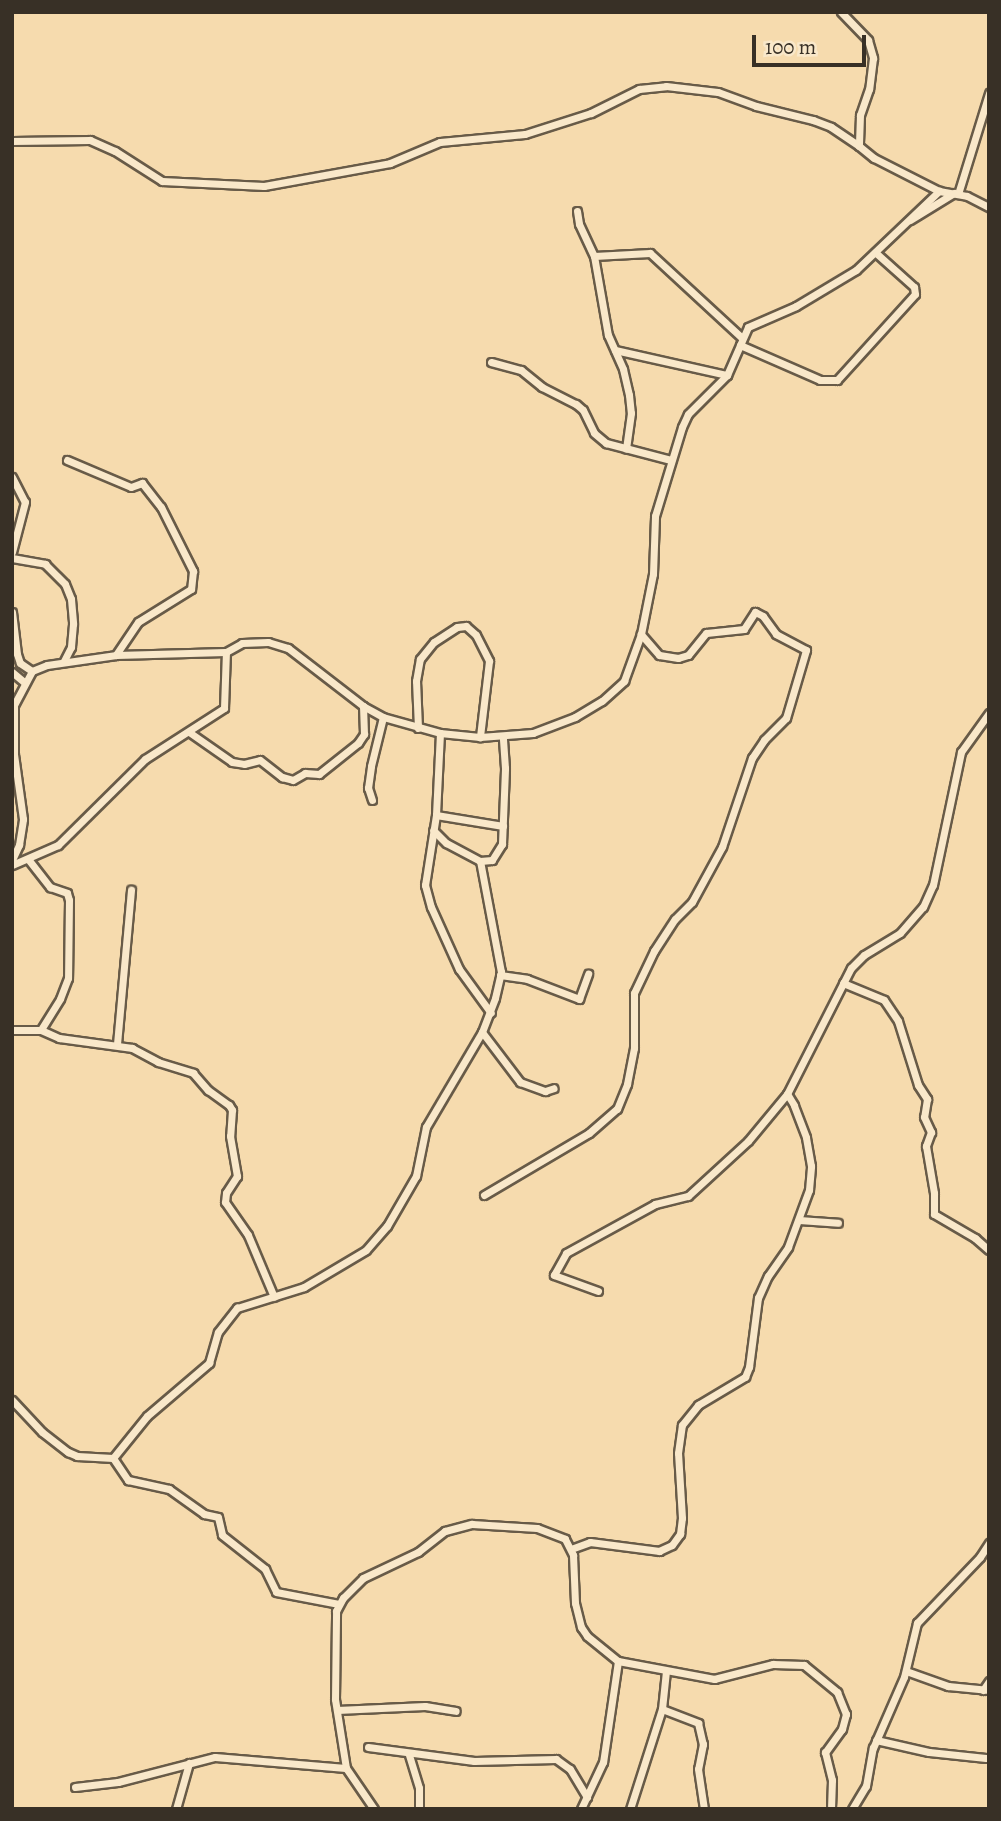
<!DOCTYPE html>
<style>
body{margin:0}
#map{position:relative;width:1001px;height:1821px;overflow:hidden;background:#f6dbae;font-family:Alegreya,serif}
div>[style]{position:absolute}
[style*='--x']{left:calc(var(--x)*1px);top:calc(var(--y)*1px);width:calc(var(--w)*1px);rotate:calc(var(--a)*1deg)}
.roads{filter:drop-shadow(2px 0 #685b48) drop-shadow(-2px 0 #685b48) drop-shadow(0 2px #685b48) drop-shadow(0 -2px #685b48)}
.street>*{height:7px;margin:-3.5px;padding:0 3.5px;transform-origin:3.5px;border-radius:3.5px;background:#f9e8ca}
span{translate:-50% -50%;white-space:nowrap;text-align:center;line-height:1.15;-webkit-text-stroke:6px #f9e8ca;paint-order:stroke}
.frame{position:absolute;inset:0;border:14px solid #383026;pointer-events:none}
.scale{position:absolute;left:752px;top:35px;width:114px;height:32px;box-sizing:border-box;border:4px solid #383026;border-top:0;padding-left:9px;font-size:21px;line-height:24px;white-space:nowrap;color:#383026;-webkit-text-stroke:5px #f9e8ca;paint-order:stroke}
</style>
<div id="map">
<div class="roads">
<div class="street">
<i style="--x:841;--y:12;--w:39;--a:46"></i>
<i style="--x:868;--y:40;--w:19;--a:74"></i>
<i style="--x:873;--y:58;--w:31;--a:97"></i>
<i style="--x:869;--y:89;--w:28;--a:109"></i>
<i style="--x:860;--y:115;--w:31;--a:92"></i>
<i style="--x:859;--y:146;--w:19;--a:39"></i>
<i style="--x:874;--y:158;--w:73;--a:26.9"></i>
<i style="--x:12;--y:141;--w:78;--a:-0.7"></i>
<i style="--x:90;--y:140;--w:27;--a:24"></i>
<i style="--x:115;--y:151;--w:56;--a:32.6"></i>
<i style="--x:162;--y:181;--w:102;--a:2.8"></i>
<i style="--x:264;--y:186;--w:128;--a:-10.3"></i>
<i style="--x:390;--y:163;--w:54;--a:-22.8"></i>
<i style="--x:440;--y:142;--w:85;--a:-5.4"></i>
<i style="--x:525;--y:134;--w:69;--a:-17.7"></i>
<i style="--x:591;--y:113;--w:54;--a:-26.6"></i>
<i style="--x:639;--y:89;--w:27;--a:-6"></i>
<i style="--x:666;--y:86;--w:52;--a:6.6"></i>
<i style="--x:718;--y:92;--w:40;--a:20.2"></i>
<i style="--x:756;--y:106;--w:59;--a:13.8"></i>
<i style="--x:813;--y:120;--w:19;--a:21"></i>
<i style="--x:831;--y:127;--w:34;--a:34"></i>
<i style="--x:958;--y:194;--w:106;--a:-72.9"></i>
<i style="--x:577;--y:211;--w:13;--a:81"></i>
<i style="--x:579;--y:224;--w:35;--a:65"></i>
<i style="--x:594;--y:256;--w:80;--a:80"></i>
<i style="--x:608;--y:335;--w:37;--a:66"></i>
<i style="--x:623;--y:369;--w:27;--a:77"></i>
<i style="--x:629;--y:395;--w:18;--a:84"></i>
<i style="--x:631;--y:413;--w:36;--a:98"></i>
<i style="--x:910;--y:220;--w:52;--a:-31.5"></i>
<i style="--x:594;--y:256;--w:56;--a:-3.1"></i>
<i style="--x:650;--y:253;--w:124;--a:42.7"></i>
<i style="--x:740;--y:345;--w:87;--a:23.6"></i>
<i style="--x:820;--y:380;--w:17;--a:0"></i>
<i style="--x:837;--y:380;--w:116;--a:-47.8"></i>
<i style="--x:915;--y:294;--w:7;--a:-98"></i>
<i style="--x:914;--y:287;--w:52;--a:-138.1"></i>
<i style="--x:615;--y:350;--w:115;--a:12.6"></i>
<i style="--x:491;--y:362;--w:31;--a:15"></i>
<i style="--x:521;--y:370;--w:27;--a:39"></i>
<i style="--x:542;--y:387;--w:38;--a:27"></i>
<i style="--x:576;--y:404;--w:9;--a:41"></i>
<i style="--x:583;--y:410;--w:25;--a:64"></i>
<i style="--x:594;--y:433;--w:16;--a:40"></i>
<i style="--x:606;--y:443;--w:67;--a:14.7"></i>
<i style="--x:67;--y:460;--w:69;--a:22.9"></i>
<i style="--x:131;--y:487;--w:12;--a:-20"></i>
<i style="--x:142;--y:483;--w:31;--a:52"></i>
<i style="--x:161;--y:507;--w:72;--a:63.4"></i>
<i style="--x:193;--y:571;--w:18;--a:96"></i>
<i style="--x:191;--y:589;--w:62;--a:148.1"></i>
<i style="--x:138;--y:622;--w:40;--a:124"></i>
<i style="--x:12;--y:477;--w:28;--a:63"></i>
<i style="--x:25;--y:502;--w:52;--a:104.6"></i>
<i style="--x:12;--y:558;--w:34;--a:10"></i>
<i style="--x:45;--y:564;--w:28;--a:45"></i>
<i style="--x:65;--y:584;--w:16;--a:68"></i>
<i style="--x:71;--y:599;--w:25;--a:85"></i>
<i style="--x:73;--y:624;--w:23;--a:95"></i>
<i style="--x:71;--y:647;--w:16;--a:117"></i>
<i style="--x:12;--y:612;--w:42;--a:83.2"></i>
<i style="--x:17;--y:654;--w:9;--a:72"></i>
<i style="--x:20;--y:663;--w:14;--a:34"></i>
<i style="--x:12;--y:672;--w:16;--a:40"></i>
<i style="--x:418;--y:728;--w:47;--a:-92.4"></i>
<i style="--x:416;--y:681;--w:22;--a:-80"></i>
<i style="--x:420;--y:659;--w:22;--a:-51"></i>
<i style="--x:434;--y:642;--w:27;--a:-33"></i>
<i style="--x:457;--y:627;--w:9;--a:-6"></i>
<i style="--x:466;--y:626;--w:13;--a:42"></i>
<i style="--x:476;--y:635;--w:29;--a:63"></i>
<i style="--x:489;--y:661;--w:77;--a:96.8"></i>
<i style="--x:189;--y:732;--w:52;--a:34.9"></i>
<i style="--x:232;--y:762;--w:12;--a:9"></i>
<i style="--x:244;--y:764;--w:16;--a:-14"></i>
<i style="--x:260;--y:760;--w:28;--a:38"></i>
<i style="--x:282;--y:777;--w:11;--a:15"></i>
<i style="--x:293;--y:780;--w:14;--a:-30"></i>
<i style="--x:305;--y:773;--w:14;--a:4"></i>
<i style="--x:319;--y:774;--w:50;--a:-38.5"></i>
<i style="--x:358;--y:743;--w:11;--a:-56"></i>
<i style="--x:364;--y:734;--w:28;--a:-92"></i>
<i style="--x:440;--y:733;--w:82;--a:92.8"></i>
<i style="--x:436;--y:815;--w:71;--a:98.9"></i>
<i style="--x:425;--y:885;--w:23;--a:75"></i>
<i style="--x:431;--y:907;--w:68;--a:65.7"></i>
<i style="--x:459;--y:969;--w:54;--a:54"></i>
<i style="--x:372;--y:800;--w:13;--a:-108"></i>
<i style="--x:368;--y:788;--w:22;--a:-82"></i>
<i style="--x:371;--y:766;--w:50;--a:-76.2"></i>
<i style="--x:436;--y:815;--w:68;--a:9.3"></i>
<i style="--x:28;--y:859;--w:36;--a:52"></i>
<i style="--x:50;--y:887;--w:18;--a:19"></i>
<i style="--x:67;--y:893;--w:7;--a:74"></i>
<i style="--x:69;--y:900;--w:78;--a:90.7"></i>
<i style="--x:68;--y:978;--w:22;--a:111"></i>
<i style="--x:60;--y:999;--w:36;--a:122"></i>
<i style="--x:12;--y:860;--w:17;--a:-65"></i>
<i style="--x:19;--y:845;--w:26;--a:-81"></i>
<i style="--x:23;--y:819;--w:66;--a:-97.9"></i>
<i style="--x:14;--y:754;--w:49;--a:-90"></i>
<i style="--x:14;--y:705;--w:38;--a:-62"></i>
<i style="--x:32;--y:671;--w:16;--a:-22"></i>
<i style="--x:47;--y:665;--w:70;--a:-8.2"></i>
<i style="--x:116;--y:655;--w:110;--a:-1.6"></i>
<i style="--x:226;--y:652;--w:18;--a:-29"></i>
<i style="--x:242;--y:643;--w:26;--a:-2"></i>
<i style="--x:268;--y:642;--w:21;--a:17"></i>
<i style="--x:288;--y:648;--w:95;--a:37.7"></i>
<i style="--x:363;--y:706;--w:23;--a:29"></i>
<i style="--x:383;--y:717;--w:59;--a:15.7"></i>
<i style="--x:440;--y:733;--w:40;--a:5.7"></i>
<i style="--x:480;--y:737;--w:53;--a:-4.3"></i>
<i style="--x:533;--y:733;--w:45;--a:-20.9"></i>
<i style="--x:575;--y:717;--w:31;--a:-31"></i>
<i style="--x:602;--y:701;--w:30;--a:-42"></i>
<i style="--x:624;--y:681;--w:50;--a:-70.1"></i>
<i style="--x:641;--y:634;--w:61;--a:-78.7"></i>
<i style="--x:653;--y:574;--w:58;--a:-88"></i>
<i style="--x:655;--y:516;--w:93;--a:-73.1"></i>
<i style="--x:682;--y:427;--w:14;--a:-65"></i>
<i style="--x:688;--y:414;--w:55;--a:-45"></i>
<i style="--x:727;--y:375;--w:52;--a:-66.4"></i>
<i style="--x:748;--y:327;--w:52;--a:-23.6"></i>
<i style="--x:796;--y:306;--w:70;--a:-31"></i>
<i style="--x:856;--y:270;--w:115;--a:-43.6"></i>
<i style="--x:939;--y:191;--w:28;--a:10"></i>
<i style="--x:967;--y:196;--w:25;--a:27"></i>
<i style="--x:480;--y:861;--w:12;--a:-5"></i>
<i style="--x:492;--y:860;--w:19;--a:-58"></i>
<i style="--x:502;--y:844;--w:76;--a:-87.7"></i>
<i style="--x:505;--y:768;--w:31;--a:-94"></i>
<i style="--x:12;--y:865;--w:50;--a:-23.5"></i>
<i style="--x:58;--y:845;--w:122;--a:-44.7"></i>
<i style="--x:145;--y:759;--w:94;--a:-32.8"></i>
<i style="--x:224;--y:708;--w:56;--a:-88"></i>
<i style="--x:500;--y:975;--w:27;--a:8"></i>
<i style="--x:527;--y:979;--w:56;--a:21"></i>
<i style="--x:579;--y:999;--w:27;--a:-70"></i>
<i style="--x:843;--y:983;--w:44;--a:22.5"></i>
<i style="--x:884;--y:1000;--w:25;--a:56"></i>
<i style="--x:898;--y:1021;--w:67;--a:72.6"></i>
<i style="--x:918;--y:1085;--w:17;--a:57"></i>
<i style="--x:927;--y:1099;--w:18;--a:99"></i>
<i style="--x:924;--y:1117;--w:17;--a:65"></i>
<i style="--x:931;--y:1132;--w:15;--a:110"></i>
<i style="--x:926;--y:1146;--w:48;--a:80.3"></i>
<i style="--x:934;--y:1193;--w:21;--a:90"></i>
<i style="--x:934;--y:1214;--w:48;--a:30.3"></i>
<i style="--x:975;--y:1238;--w:18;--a:41"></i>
<i style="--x:12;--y:1030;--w:29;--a:0"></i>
<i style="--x:41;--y:1030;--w:20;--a:24"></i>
<i style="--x:59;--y:1038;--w:74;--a:7.8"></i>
<i style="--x:132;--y:1048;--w:30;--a:28"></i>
<i style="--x:158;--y:1062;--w:37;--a:17"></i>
<i style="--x:193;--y:1073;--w:23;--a:49"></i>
<i style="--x:208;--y:1090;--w:26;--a:36"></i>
<i style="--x:229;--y:1105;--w:6;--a:59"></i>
<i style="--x:232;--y:1110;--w:26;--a:94"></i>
<i style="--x:230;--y:1136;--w:41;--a:80.1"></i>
<i style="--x:237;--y:1176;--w:20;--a:123"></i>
<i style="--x:226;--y:1193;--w:9;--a:96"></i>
<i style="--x:225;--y:1202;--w:40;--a:55.1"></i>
<i style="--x:248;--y:1235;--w:67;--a:67.2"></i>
<i style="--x:482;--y:1032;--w:63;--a:52.8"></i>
<i style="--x:520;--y:1082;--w:27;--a:20"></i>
<i style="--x:545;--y:1091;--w:9;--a:-18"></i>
<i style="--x:117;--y:1044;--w:155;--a:-84.8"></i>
<i style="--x:484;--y:1195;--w:122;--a:-30.6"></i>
<i style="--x:589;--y:1133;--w:37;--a:-41"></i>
<i style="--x:617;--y:1109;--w:27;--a:-68"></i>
<i style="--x:627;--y:1084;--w:37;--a:-79"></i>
<i style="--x:634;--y:1048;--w:55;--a:-90"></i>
<i style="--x:634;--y:993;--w:47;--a:-64.5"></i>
<i style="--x:654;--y:951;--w:38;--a:-57"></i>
<i style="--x:675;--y:919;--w:24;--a:-45"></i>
<i style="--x:692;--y:902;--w:63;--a:-61.4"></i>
<i style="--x:722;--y:847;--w:94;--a:-71.4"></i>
<i style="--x:752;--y:758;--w:22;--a:-56"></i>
<i style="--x:764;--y:740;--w:31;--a:-45"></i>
<i style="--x:786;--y:718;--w:71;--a:-73.6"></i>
<i style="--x:806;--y:650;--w:34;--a:-152"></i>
<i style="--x:776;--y:634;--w:22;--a:-126"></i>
<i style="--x:763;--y:616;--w:9;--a:-153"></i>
<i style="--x:755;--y:612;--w:20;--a:123"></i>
<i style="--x:744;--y:629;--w:38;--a:174"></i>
<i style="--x:706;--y:633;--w:28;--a:129"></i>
<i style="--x:688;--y:655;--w:10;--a:163"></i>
<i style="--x:678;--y:658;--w:19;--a:-171"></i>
<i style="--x:659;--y:655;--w:28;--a:-131"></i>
<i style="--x:799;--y:1220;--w:39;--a:4"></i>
<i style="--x:598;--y:1291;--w:47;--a:-160"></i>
<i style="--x:554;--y:1275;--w:25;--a:-61"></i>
<i style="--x:566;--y:1253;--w:102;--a:-28.8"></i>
<i style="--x:655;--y:1204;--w:34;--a:-14"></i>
<i style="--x:688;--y:1196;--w:81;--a:-42.5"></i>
<i style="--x:748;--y:1141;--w:61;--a:-50.3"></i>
<i style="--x:787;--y:1094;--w:141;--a:-63.1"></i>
<i style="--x:851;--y:968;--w:18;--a:-45"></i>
<i style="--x:864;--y:955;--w:42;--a:-31.4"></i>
<i style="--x:900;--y:933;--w:35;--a:-49"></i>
<i style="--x:923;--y:907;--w:24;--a:-66"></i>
<i style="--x:933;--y:885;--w:136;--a:-78.1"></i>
<i style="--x:961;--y:752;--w:48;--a:-54.3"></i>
<i style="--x:12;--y:1400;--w:44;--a:46.8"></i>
<i style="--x:42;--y:1432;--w:33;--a:38"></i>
<i style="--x:68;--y:1452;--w:10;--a:24"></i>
<i style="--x:77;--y:1456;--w:36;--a:3"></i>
<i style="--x:113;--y:1458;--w:27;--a:56"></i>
<i style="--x:128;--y:1480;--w:42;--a:12.4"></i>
<i style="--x:169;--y:1489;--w:43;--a:35.5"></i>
<i style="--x:204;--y:1514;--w:14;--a:12"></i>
<i style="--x:218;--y:1517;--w:18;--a:77"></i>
<i style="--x:222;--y:1535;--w:55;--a:38.3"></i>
<i style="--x:265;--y:1569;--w:25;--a:64"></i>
<i style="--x:276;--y:1592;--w:64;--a:10.8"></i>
<i style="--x:113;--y:1458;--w:54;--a:-51"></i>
<i style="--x:147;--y:1416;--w:82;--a:-40.5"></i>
<i style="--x:209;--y:1363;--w:32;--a:-74"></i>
<i style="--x:218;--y:1332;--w:31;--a:-52"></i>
<i style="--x:237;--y:1308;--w:70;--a:-17.4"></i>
<i style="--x:304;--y:1287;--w:72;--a:-30.8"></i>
<i style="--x:366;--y:1250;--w:32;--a:-49"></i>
<i style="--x:387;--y:1226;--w:58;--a:-59.9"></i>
<i style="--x:416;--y:1176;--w:50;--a:-78.5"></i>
<i style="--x:426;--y:1127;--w:110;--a:-59.5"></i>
<i style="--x:482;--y:1032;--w:36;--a:-69"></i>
<i style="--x:495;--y:998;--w:27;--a:-77"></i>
<i style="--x:501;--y:972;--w:113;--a:-100.7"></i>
<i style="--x:480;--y:861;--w:38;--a:-152"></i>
<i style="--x:446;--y:843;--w:18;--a:-135"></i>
<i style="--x:571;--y:1549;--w:20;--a:-20"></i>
<i style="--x:590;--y:1542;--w:70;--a:7.4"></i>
<i style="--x:659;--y:1551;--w:14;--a:-25"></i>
<i style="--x:672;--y:1545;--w:14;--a:-54"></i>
<i style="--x:680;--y:1534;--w:16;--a:-83"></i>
<i style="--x:682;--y:1518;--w:65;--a:-93.5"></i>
<i style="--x:678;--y:1453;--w:28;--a:-82"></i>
<i style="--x:682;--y:1425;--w:26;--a:-51"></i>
<i style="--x:698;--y:1405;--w:55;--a:-30.8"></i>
<i style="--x:745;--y:1377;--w:11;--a:-68"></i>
<i style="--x:749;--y:1367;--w:70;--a:-82.6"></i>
<i style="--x:758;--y:1298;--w:24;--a:-66"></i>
<i style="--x:768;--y:1276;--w:35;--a:-55"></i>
<i style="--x:788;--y:1247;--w:61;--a:-69.8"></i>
<i style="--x:809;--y:1190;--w:24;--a:-85"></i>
<i style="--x:811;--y:1166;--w:29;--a:-100"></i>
<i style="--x:806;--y:1137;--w:34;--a:-111"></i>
<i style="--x:794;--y:1105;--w:13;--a:-122"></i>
<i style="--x:618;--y:1661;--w:98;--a:10.6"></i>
<i style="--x:714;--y:1679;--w:61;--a:-14.3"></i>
<i style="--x:773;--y:1664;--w:31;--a:2"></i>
<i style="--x:804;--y:1665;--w:43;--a:39.3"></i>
<i style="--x:837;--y:1692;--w:24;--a:68"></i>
<i style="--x:846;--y:1714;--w:16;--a:105"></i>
<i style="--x:842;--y:1729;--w:29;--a:126"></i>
<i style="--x:825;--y:1752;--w:29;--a:76"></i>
<i style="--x:832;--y:1780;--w:26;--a:92"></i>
<i style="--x:906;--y:1671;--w:45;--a:19.7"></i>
<i style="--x:948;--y:1686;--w:41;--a:5.6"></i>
<i style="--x:983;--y:1690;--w:11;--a:-56"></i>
<i style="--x:662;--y:1709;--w:39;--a:21"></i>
<i style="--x:698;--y:1723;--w:22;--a:77"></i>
<i style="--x:703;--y:1744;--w:25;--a:101"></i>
<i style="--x:698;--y:1769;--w:40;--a:81.5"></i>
<i style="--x:337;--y:1710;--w:88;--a:-2.6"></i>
<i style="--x:425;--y:1706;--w:31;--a:9"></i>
<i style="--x:876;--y:1740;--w:54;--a:12.8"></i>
<i style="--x:929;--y:1752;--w:57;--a:6"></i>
<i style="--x:368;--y:1747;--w:107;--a:7.5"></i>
<i style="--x:474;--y:1761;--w:82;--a:-1.4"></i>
<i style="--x:556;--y:1759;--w:17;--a:36"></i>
<i style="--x:570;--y:1769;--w:33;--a:59"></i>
<i style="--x:409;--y:1755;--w:34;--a:73"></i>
<i style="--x:419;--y:1788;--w:21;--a:90"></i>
<i style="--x:75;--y:1787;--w:43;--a:-6.6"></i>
<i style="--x:118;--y:1782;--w:100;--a:-14.5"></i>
<i style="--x:215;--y:1757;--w:131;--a:4.8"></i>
<i style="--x:176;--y:1809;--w:48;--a:-74.2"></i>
<i style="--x:374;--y:1809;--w:50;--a:-124.3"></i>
<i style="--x:346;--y:1768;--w:70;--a:-99.1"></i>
<i style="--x:335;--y:1699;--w:88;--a:-89.3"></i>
<i style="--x:336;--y:1611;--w:15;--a:-62"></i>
<i style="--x:343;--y:1598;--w:28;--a:-45"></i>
<i style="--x:363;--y:1578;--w:61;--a:-25.3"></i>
<i style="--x:418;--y:1552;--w:34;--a:-38"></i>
<i style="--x:445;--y:1531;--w:28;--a:-15"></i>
<i style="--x:472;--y:1524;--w:65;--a:3.5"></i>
<i style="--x:537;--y:1528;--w:30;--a:21"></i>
<i style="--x:565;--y:1539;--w:18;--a:63"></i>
<i style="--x:573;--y:1555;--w:48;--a:87.6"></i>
<i style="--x:575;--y:1603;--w:25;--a:76"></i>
<i style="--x:581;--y:1627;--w:11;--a:56"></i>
<i style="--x:587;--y:1636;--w:40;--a:39"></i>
<i style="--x:618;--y:1661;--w:102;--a:98.4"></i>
<i style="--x:603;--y:1762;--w:52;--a:115.1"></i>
<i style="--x:630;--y:1809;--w:105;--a:-72.3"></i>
<i style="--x:662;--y:1709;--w:37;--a:-84"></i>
<i style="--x:852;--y:1809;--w:27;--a:-59"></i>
<i style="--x:866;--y:1786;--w:39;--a:-80"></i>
<i style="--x:873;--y:1748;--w:77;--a:-66.4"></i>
<i style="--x:904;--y:1677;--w:56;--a:-76.5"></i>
<i style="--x:917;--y:1623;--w:91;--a:-46.3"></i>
<i style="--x:980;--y:1557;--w:17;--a:-57"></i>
</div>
</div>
<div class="frame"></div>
<div class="scale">100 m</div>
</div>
